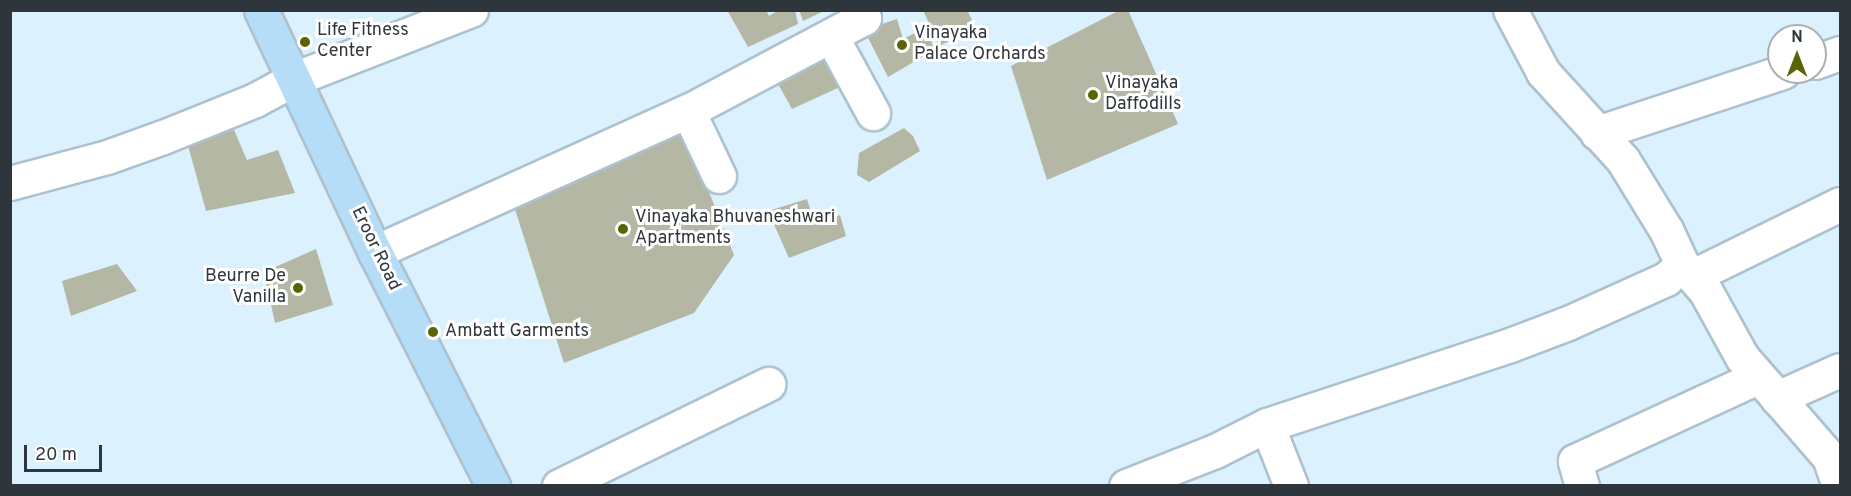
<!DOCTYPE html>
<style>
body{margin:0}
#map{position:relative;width:1851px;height:496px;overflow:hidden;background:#dcf1fe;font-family:Overpass,sans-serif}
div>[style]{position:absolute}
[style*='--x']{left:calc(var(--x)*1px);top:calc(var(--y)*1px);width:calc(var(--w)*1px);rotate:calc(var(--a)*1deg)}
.building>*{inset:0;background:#b3b7a3}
.roads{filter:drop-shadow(2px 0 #adc1ce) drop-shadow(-2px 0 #adc1ce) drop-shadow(0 2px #adc1ce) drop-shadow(0 -2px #adc1ce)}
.minor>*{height:33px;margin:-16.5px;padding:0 16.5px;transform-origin:16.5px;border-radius:16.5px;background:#fff}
.major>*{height:33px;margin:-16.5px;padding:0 16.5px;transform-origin:16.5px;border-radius:16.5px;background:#b5ddf7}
.dots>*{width:16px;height:16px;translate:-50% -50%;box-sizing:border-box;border:3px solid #fff;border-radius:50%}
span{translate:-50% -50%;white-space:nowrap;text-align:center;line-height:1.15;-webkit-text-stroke:6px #fff;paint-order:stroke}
.poi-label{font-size:18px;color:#2e363b}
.left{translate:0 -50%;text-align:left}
.right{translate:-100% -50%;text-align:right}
.street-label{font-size:18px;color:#2e363b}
.frame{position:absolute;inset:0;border:12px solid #2e363b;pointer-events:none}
.north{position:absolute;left:1767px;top:24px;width:60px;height:60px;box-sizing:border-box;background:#fff;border:2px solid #abafb1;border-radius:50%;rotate:0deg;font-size:16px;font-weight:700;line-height:24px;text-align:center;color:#2e363b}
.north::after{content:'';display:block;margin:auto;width:21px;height:27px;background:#5a6405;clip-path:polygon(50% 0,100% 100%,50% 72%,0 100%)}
.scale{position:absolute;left:24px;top:445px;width:78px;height:27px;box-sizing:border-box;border:3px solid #2e363b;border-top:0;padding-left:8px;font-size:18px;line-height:21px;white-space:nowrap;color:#2e363b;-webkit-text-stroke:4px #fff;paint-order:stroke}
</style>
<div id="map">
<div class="building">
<i style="clip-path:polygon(727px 10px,766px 10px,769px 16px,779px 10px,795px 10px,798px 24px,748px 47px)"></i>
<i style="clip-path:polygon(799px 10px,826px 10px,803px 21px)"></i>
<i style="clip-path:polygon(923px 10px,967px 10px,976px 28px,939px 46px)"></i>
<i style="clip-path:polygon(1120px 10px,1128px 10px,1178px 124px,1047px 180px,1011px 66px)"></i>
<i style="clip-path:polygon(897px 19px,903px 39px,927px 27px,934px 50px,888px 77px,864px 30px)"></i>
<i style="clip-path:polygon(825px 48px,842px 86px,792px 109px,777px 82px)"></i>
<i style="clip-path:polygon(682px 124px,734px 255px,694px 313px,564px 363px,513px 203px)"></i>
<i style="clip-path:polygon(904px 128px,913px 136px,920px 151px,869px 182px,857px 175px,859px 153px)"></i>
<i style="clip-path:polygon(234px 130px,247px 160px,278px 150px,295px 193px,206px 211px,187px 142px)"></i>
<i style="clip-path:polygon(807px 199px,815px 225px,840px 215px,846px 236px,789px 258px,768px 211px)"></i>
<i style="clip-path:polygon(316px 249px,333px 305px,275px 323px,264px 272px)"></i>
<i style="clip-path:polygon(117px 264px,137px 291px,71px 316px,62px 281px)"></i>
</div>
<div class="roads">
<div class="minor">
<i style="--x:831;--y:36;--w:88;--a:61.4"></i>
<i style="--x:1815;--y:62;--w:27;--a:-20"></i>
<i style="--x:688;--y:111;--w:72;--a:64.5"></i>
<i style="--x:1597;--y:133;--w:196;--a:-18.2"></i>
<i style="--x:10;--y:183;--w:100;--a:-15"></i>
<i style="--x:107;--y:157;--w:59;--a:-19.7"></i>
<i style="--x:163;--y:137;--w:99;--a:-21.9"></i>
<i style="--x:255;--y:100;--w:44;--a:-28.3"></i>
<i style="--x:294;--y:79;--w:190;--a:-21.3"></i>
<i style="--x:375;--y:252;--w:343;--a:-24.3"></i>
<i style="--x:688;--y:111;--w:199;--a:-27.9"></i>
<i style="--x:864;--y:18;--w:9;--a:-117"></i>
<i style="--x:1682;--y:264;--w:35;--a:49"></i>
<i style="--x:1705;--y:290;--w:77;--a:61.1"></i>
<i style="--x:1742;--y:357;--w:133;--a:49"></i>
<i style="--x:1829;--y:457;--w:31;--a:71"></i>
<i style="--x:1693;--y:276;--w:164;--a:-26.1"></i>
<i style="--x:1777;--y:398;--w:69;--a:-24"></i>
<i style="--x:1267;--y:425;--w:66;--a:68.5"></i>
<i style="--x:559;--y:486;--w:233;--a:-26"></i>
<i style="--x:1126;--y:486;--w:96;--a:-21.5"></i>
<i style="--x:1215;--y:451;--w:58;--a:-26.6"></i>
<i style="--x:1267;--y:425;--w:256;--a:-18.2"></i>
<i style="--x:1510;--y:345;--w:62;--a:-20.8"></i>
<i style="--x:1568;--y:323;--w:107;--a:-24.2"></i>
<i style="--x:1666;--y:279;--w:22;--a:-43"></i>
<i style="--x:1682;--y:264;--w:38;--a:-115"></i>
<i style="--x:1666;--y:230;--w:82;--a:-121.6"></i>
<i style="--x:1623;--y:160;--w:119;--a:-132.3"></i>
<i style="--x:1543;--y:72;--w:70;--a:-118"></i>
<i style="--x:1582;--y:486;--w:26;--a:-106"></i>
<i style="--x:1575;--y:461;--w:201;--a:-24.7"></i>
</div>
<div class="major">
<i style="--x:261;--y:10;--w:268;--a:64.8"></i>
<i style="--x:375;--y:252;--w:262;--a:63.2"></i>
</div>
</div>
<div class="dots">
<i style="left:305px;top:42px;background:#5a6405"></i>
<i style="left:902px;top:45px;background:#5a6405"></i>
<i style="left:1093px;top:95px;background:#5a6405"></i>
<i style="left:623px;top:229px;background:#5a6405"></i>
<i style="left:298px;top:288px;background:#5a6405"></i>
<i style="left:433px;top:332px;background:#5a6405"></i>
</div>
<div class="poi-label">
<span class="left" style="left:317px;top:42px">Life Fitness<br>Center</span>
<span class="left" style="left:914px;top:45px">Vinayaka<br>Palace Orchards</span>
<span class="left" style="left:1105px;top:95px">Vinayaka<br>Daffodills</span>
<span class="left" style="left:635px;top:229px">Vinayaka Bhuvaneshwari<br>Apartments</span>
<span class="right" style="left:286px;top:288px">Beurre De<br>Vanilla</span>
<span class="left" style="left:445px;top:332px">Ambatt Garments</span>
</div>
<div class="street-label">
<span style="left:375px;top:249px;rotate:64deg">Eroor Road</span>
</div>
<div class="frame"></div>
<div class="north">N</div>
<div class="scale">20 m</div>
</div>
